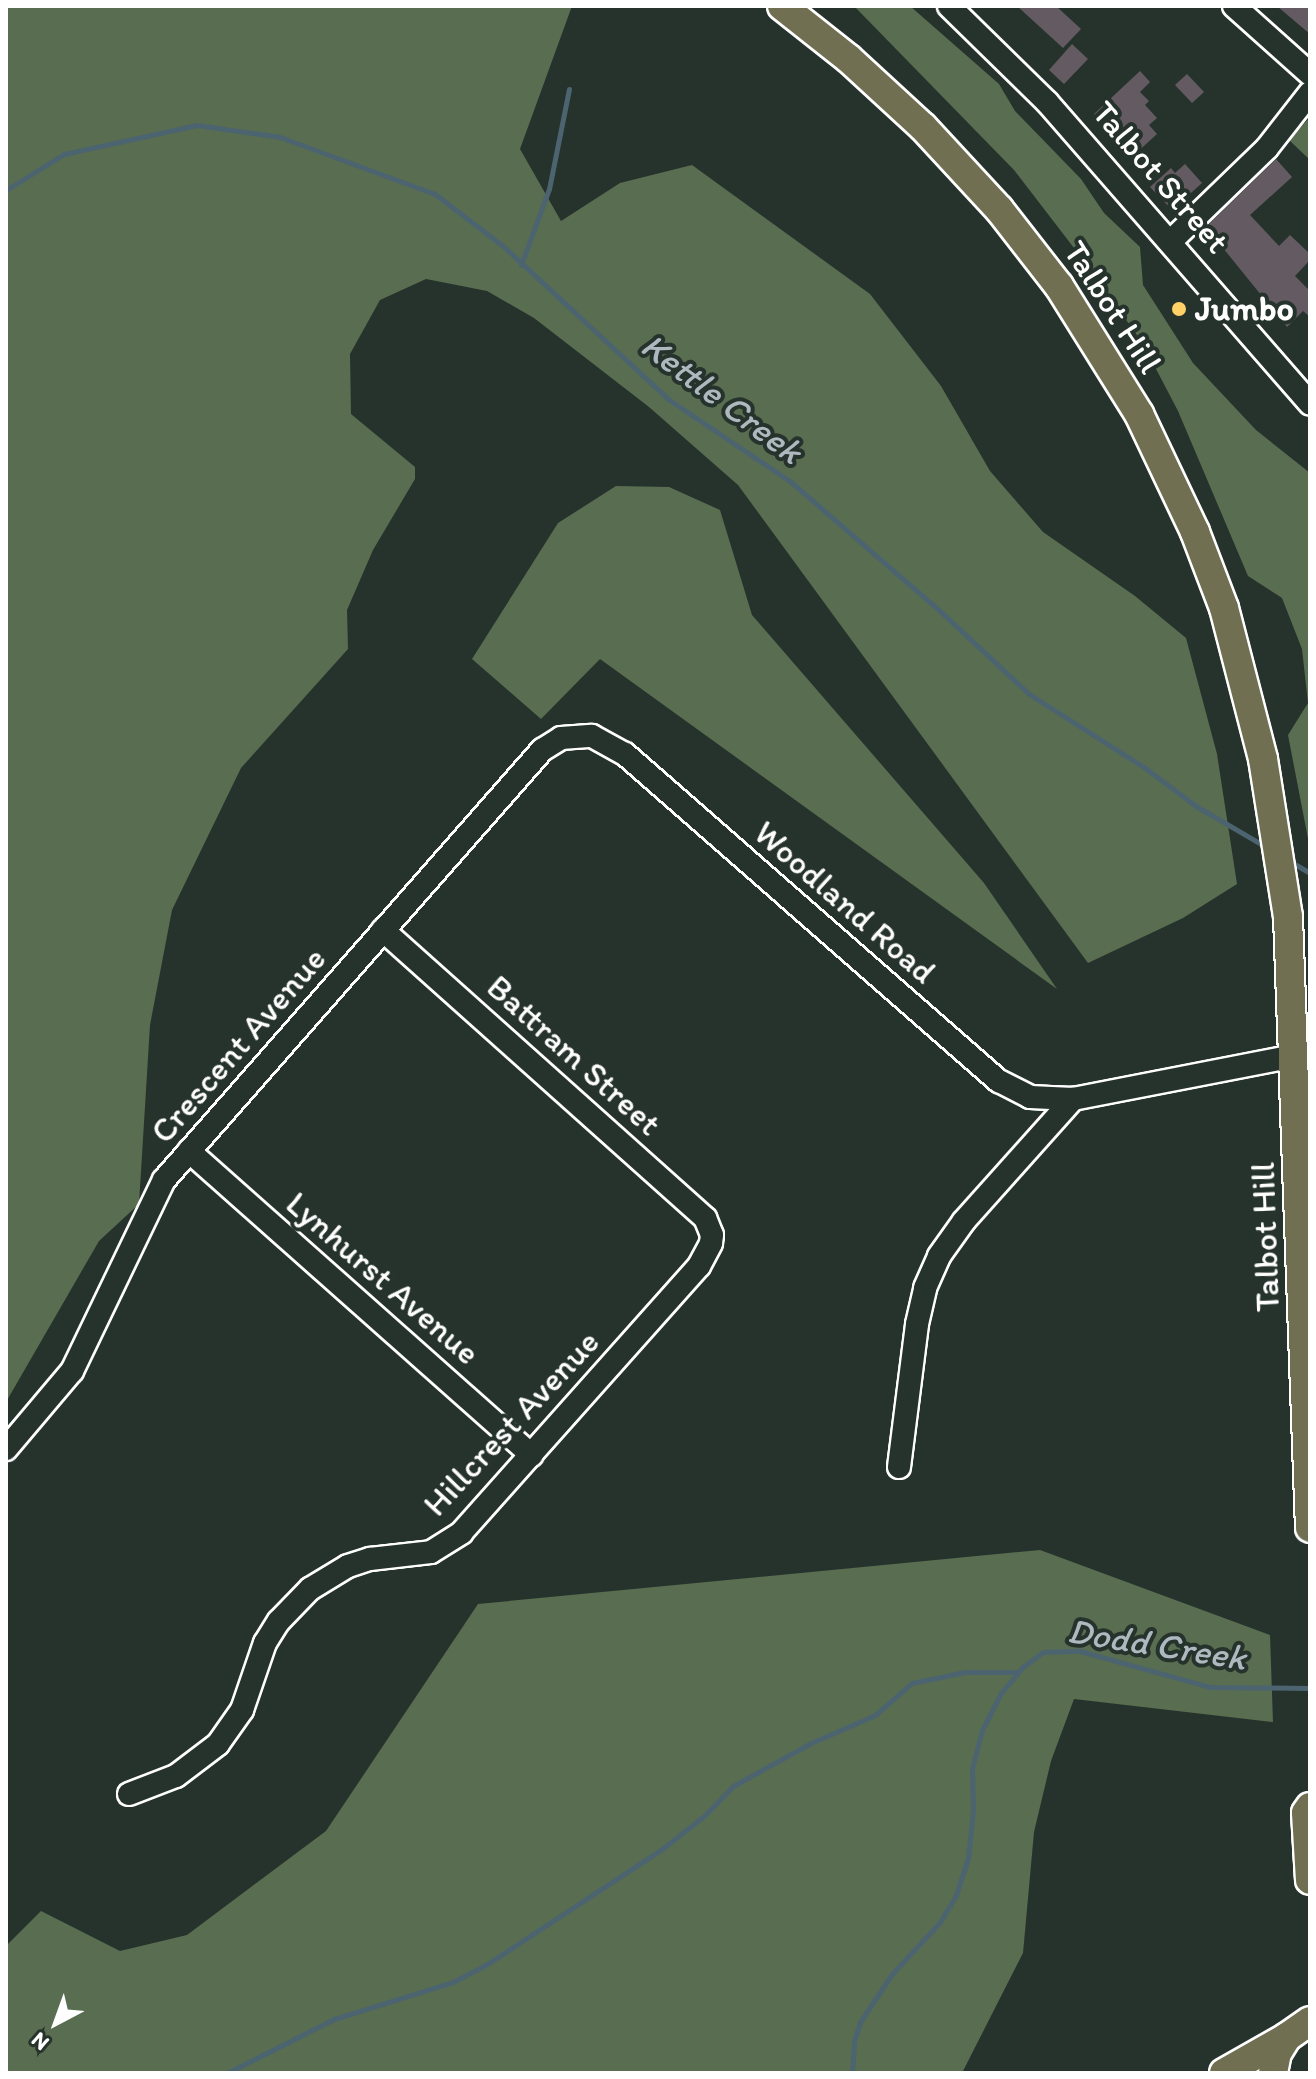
<!DOCTYPE html>
<style>
body{margin:0}
#map{position:relative;width:1316px;height:2079px;overflow:hidden;background:#26332d;font-family:Itim,sans-serif}
div>[style]{position:absolute}
[style*='--x']{left:calc(var(--x)*1px);top:calc(var(--y)*1px);width:calc(var(--w)*1px);rotate:calc(var(--a)*1deg)}
.green>*{inset:0;background:#596d50}
.stream>*{height:5px;margin:-2.5px;padding:0 2.5px;transform-origin:2.5px;border-radius:2.5px;background:#4c6470}
.building>*{inset:0;background:#645b62}
.roads{filter:drop-shadow(2px 0 #fff) drop-shadow(-2px 0 #fff) drop-shadow(0 2px #fff) drop-shadow(0 -2px #fff)}
.minor>*{height:22px;margin:-11px;padding:0 11px;transform-origin:11px;border-radius:11px;background:#26332d}
.major>*{height:28px;margin:-14px;padding:0 14px;transform-origin:14px;border-radius:14px;background:#706f52}
.dots>*{width:22px;height:22px;translate:-50% -50%;box-sizing:border-box;border:4px solid #26332d;border-radius:50%}
span{translate:-50% -50%;white-space:nowrap;text-align:center;line-height:1.15;-webkit-text-stroke:8px #26332d;paint-order:stroke}
.street-label{font-size:34px;color:#fff}
.poi-label{font-size:34px;color:#fff;font-weight:700}
.left{translate:0 -50%;text-align:left}
.water-label{font-size:36px;color:#aeb9bf;font-style:italic}
.frame{position:absolute;inset:0;border:8px solid #fff;pointer-events:none}
.north{position:absolute;left:16px;top:1983px;width:80px;height:80px;-webkit-text-stroke:6px #26332d;paint-order:stroke;rotate:221deg;font-size:22px;font-weight:700;line-height:32px;text-align:center;color:#fff}
.north::after{content:'';display:block;margin:auto;width:28px;height:36px;background:#fff;clip-path:polygon(50% 0,100% 100%,50% 72%,0 100%)}
</style>
<div id="map">
<div class="green">
<i style="clip-path:polygon(6px 6px,572px 6px,520px 149px,561px 221px,620px 183px,692px 165px,870px 294px,941px 386px,990px 471px,1043px 532px,1135px 596px,1186px 638px,1217px 754px,1237px 884px,1183px 918px,1088px 963px,738px 485px,649px 407px,534px 318px,487px 291px,426px 279px,380px 300px,350px 354px,351px 414px,415px 467px,415px 479px,373px 550px,347px 610px,348px 649px,241px 768px,172px 910px,150px 1025px,139px 1204px,99px 1241px,6px 1402px)"></i>
<i style="clip-path:polygon(854px 6px,910px 6px,999px 84px,1015px 111px,1081px 179px,1104px 213px,1140px 247px,1143px 285px,1193px 363px,1256px 430px,1310px 473px,1310px 849px,1288px 735px,1308px 703px,1302px 649px,1282px 598px,1248px 576px,1178px 411px,1143px 344px,1094px 274px,1014px 170px)"></i>
<i style="clip-path:polygon(1310px 117px,1310px 160px,1289px 140px)"></i>
<i style="clip-path:polygon(616px 486px,669px 487px,720px 510px,752px 615px,984px 883px,1057px 989px,600px 659px,541px 719px,472px 659px,558px 523px)"></i>
<i style="clip-path:polygon(1040px 1550px,1270px 1635px,1273px 1722px,1074px 1699px,1051px 1761px,1034px 1832px,1023px 1953px,962px 2073px,6px 2073px,6px 1946px,41px 1911px,120px 1951px,187px 1935px,326px 1831px,478px 1604px)"></i>
</div>
<div class="stream">
<i style="--x:6;--y:190;--w:68;--a:-31.8"></i>
<i style="--x:64;--y:154;--w:136;--a:-12.3"></i>
<i style="--x:197;--y:125;--w:84;--a:8.2"></i>
<i style="--x:280;--y:137;--w:165;--a:20.2"></i>
<i style="--x:435;--y:194;--w:86;--a:37.4"></i>
<i style="--x:503;--y:246;--w:225;--a:42.8"></i>
<i style="--x:668;--y:399;--w:148;--a:34"></i>
<i style="--x:791;--y:482;--w:197;--a:40.9"></i>
<i style="--x:940;--y:611;--w:122;--a:43"></i>
<i style="--x:1029;--y:694;--w:138;--a:32.5"></i>
<i style="--x:1145;--y:768;--w:64;--a:36.7"></i>
<i style="--x:1196;--y:806;--w:83;--a:30.3"></i>
<i style="--x:521;--y:265;--w:81;--a:-69.8"></i>
<i style="--x:549;--y:189;--w:102;--a:-78.7"></i>
<i style="--x:1291;--y:862;--w:22;--a:30"></i>
<i style="--x:227;--y:2073;--w:120;--a:-26.8"></i>
<i style="--x:334;--y:2019;--w:125;--a:-17.3"></i>
<i style="--x:453;--y:1982;--w:41;--a:-27.8"></i>
<i style="--x:489;--y:1963;--w:207;--a:-33.4"></i>
<i style="--x:662;--y:1849;--w:55;--a:-38.3"></i>
<i style="--x:705;--y:1815;--w:40;--a:-46"></i>
<i style="--x:733;--y:1786;--w:89;--a:-28.9"></i>
<i style="--x:811;--y:1743;--w:70;--a:-23.6"></i>
<i style="--x:875;--y:1715;--w:49;--a:-40.9"></i>
<i style="--x:912;--y:1683;--w:54;--a:-11.7"></i>
<i style="--x:965;--y:1672;--w:54;--a:0"></i>
<i style="--x:852;--y:2073;--w:32;--a:-86"></i>
<i style="--x:854;--y:2041;--w:20;--a:-72"></i>
<i style="--x:860;--y:2022;--w:58;--a:-56.3"></i>
<i style="--x:892;--y:1974;--w:71;--a:-47.3"></i>
<i style="--x:940;--y:1922;--w:31;--a:-59"></i>
<i style="--x:956;--y:1895;--w:38;--a:-72"></i>
<i style="--x:968;--y:1859;--w:49;--a:-84.2"></i>
<i style="--x:973;--y:1810;--w:41;--a:-91.4"></i>
<i style="--x:972;--y:1769;--w:40;--a:-75.6"></i>
<i style="--x:982;--y:1730;--w:42;--a:-62.8"></i>
<i style="--x:1001;--y:1693;--w:35;--a:-50"></i>
<i style="--x:1024;--y:1666;--w:24;--a:-36"></i>
<i style="--x:1043;--y:1652;--w:37;--a:-2"></i>
<i style="--x:1080;--y:1651;--w:135;--a:15.5"></i>
<i style="--x:1210;--y:1687;--w:100;--a:0.6"></i>
</div>
<div class="building">
<i style="clip-path:polygon(1017px 6px,1056px 6px,1081px 29px,1063px 48px)"></i>
<i style="clip-path:polygon(1277px 6px,1310px 6px,1310px 34px,1291px 18px)"></i>
<i style="clip-path:polygon(1072px 44px,1088px 59px,1064px 84px,1049px 70px)"></i>
<i style="clip-path:polygon(1140px 71px,1150px 82px,1140px 92px,1149px 101px,1145px 105px,1157px 118px,1149px 125px,1157px 134px,1133px 156px,1094px 114px)"></i>
<i style="clip-path:polygon(1187px 74px,1204px 92px,1192px 103px,1175px 85px)"></i>
<i style="clip-path:polygon(1276px 159px,1292px 177px,1250px 215px,1279px 246px,1290px 235px,1310px 254px,1310px 260px,1295px 276px,1310px 291px,1310px 317px,1303px 311px,1287px 327px,1206px 227px)"></i>
<i style="clip-path:polygon(1185px 164px,1202px 183px,1172px 210px,1150px 187px,1171px 168px,1175px 173px)"></i>
</div>
<div class="roads">
<div class="minor">
<i style="--x:949;--y:6;--w:137;--a:44.4"></i>
<i style="--x:1047;--y:102;--w:400;--a:48.9"></i>
<i style="--x:1234;--y:6;--w:102;--a:41.8"></i>
<i style="--x:1170;--y:242;--w:135;--a:-44.1"></i>
<i style="--x:1267;--y:148;--w:70;--a:-52"></i>
<i style="--x:189;--y:1151;--w:458;--a:41.6"></i>
<i style="--x:6;--y:1449;--w:102;--a:-49.8"></i>
<i style="--x:72;--y:1371;--w:212;--a:-64.3"></i>
<i style="--x:164;--y:1180;--w:573;--a:-48.68"></i>
<i style="--x:542;--y:750;--w:22;--a:-32"></i>
<i style="--x:561;--y:738;--w:31;--a:-4"></i>
<i style="--x:592;--y:736;--w:38;--a:29"></i>
<i style="--x:625;--y:754;--w:497;--a:41.2"></i>
<i style="--x:999;--y:1081;--w:35;--a:27"></i>
<i style="--x:1030;--y:1097;--w:43;--a:2.7"></i>
<i style="--x:1073;--y:1099;--w:226;--a:-11"></i>
<i style="--x:899;--y:1467;--w:144;--a:-82.8"></i>
<i style="--x:917;--y:1324;--w:37;--a:-77"></i>
<i style="--x:925;--y:1288;--w:35;--a:-66"></i>
<i style="--x:939;--y:1256;--w:43;--a:-54.5"></i>
<i style="--x:964;--y:1221;--w:164;--a:-48.2"></i>
<i style="--x:129;--y:1794;--w:50;--a:-21"></i>
<i style="--x:176;--y:1776;--w:53;--a:-37.3"></i>
<i style="--x:218;--y:1744;--w:42;--a:-54.8"></i>
<i style="--x:242;--y:1710;--w:71;--a:-71.1"></i>
<i style="--x:265;--y:1643;--w:26;--a:-58"></i>
<i style="--x:279;--y:1621;--w:45;--a:-45.9"></i>
<i style="--x:310;--y:1589;--w:44;--a:-31.2"></i>
<i style="--x:348;--y:1566;--w:23;--a:-18"></i>
<i style="--x:370;--y:1559;--w:61;--a:-6.5"></i>
<i style="--x:431;--y:1552;--w:36;--a:-32"></i>
<i style="--x:461;--y:1533;--w:358;--a:-48.3"></i>
<i style="--x:699;--y:1266;--w:26;--a:-62"></i>
<i style="--x:711;--y:1243;--w:8;--a:-83"></i>
<i style="--x:712;--y:1235;--w:18;--a:-112"></i>
<i style="--x:705;--y:1218;--w:432;--a:-138.2"></i>
</div>
<div class="major">
<i style="--x:782;--y:6;--w:85;--a:38.3"></i>
<i style="--x:849;--y:59;--w:100;--a:42.6"></i>
<i style="--x:923;--y:127;--w:112;--a:47.2"></i>
<i style="--x:999;--y:209;--w:98;--a:52.1"></i>
<i style="--x:1059;--y:286;--w:151;--a:58"></i>
<i style="--x:1139;--y:414;--w:131;--a:64.6"></i>
<i style="--x:1195;--y:532;--w:81;--a:69.1"></i>
<i style="--x:1224;--y:608;--w:156;--a:75.5"></i>
<i style="--x:1263;--y:759;--w:160;--a:81"></i>
<i style="--x:1288;--y:917;--w:611;--a:87.94"></i>
<i style="--x:1310;--y:1807;--w:7;--a:124"></i>
<i style="--x:1306;--y:1813;--w:67;--a:86.6"></i>
<i style="--x:1224;--y:2073;--w:73;--a:-29.7"></i>
<i style="--x:1273;--y:2073;--w:20;--a:-79"></i>
<i style="--x:1277;--y:2053;--w:19;--a:-58"></i>
<i style="--x:1287;--y:2037;--w:28;--a:-35"></i>
</div>
</div>
<div class="dots">
<i style="left:1179px;top:309px;background:#ffd166"></i>
</div>
<div class="street-label">
<span style="left:1161px;top:177px;rotate:49deg">Talbot Street</span>
<span style="left:1113px;top:307px;rotate:57deg">Talbot Hill</span>
<span style="left:845px;top:902px;rotate:41deg">Woodland Road</span>
<span style="left:238px;top:1045px;rotate:-49deg">Crescent Avenue</span>
<span style="left:574px;top:1055px;rotate:42deg">Battram Street</span>
<span style="left:1265px;top:1237px;rotate:-92deg">Talbot Hill</span>
<span style="left:383px;top:1278px;rotate:41deg">Lynhurst Avenue</span>
<span style="left:511px;top:1423px;rotate:-47deg">Hillcrest Avenue</span>
</div>
<div class="poi-label">
<span class="left" style="left:1195px;top:309px">Jumbo</span>
</div>
<div class="water-label">
<span style="left:722px;top:398px;rotate:37deg">Kettle Creek</span>
<span style="left:1157px;top:1644px;rotate:9deg">Dodd Creek</span>
</div>
<div class="frame"></div>
<div class="north">N</div>
</div>
